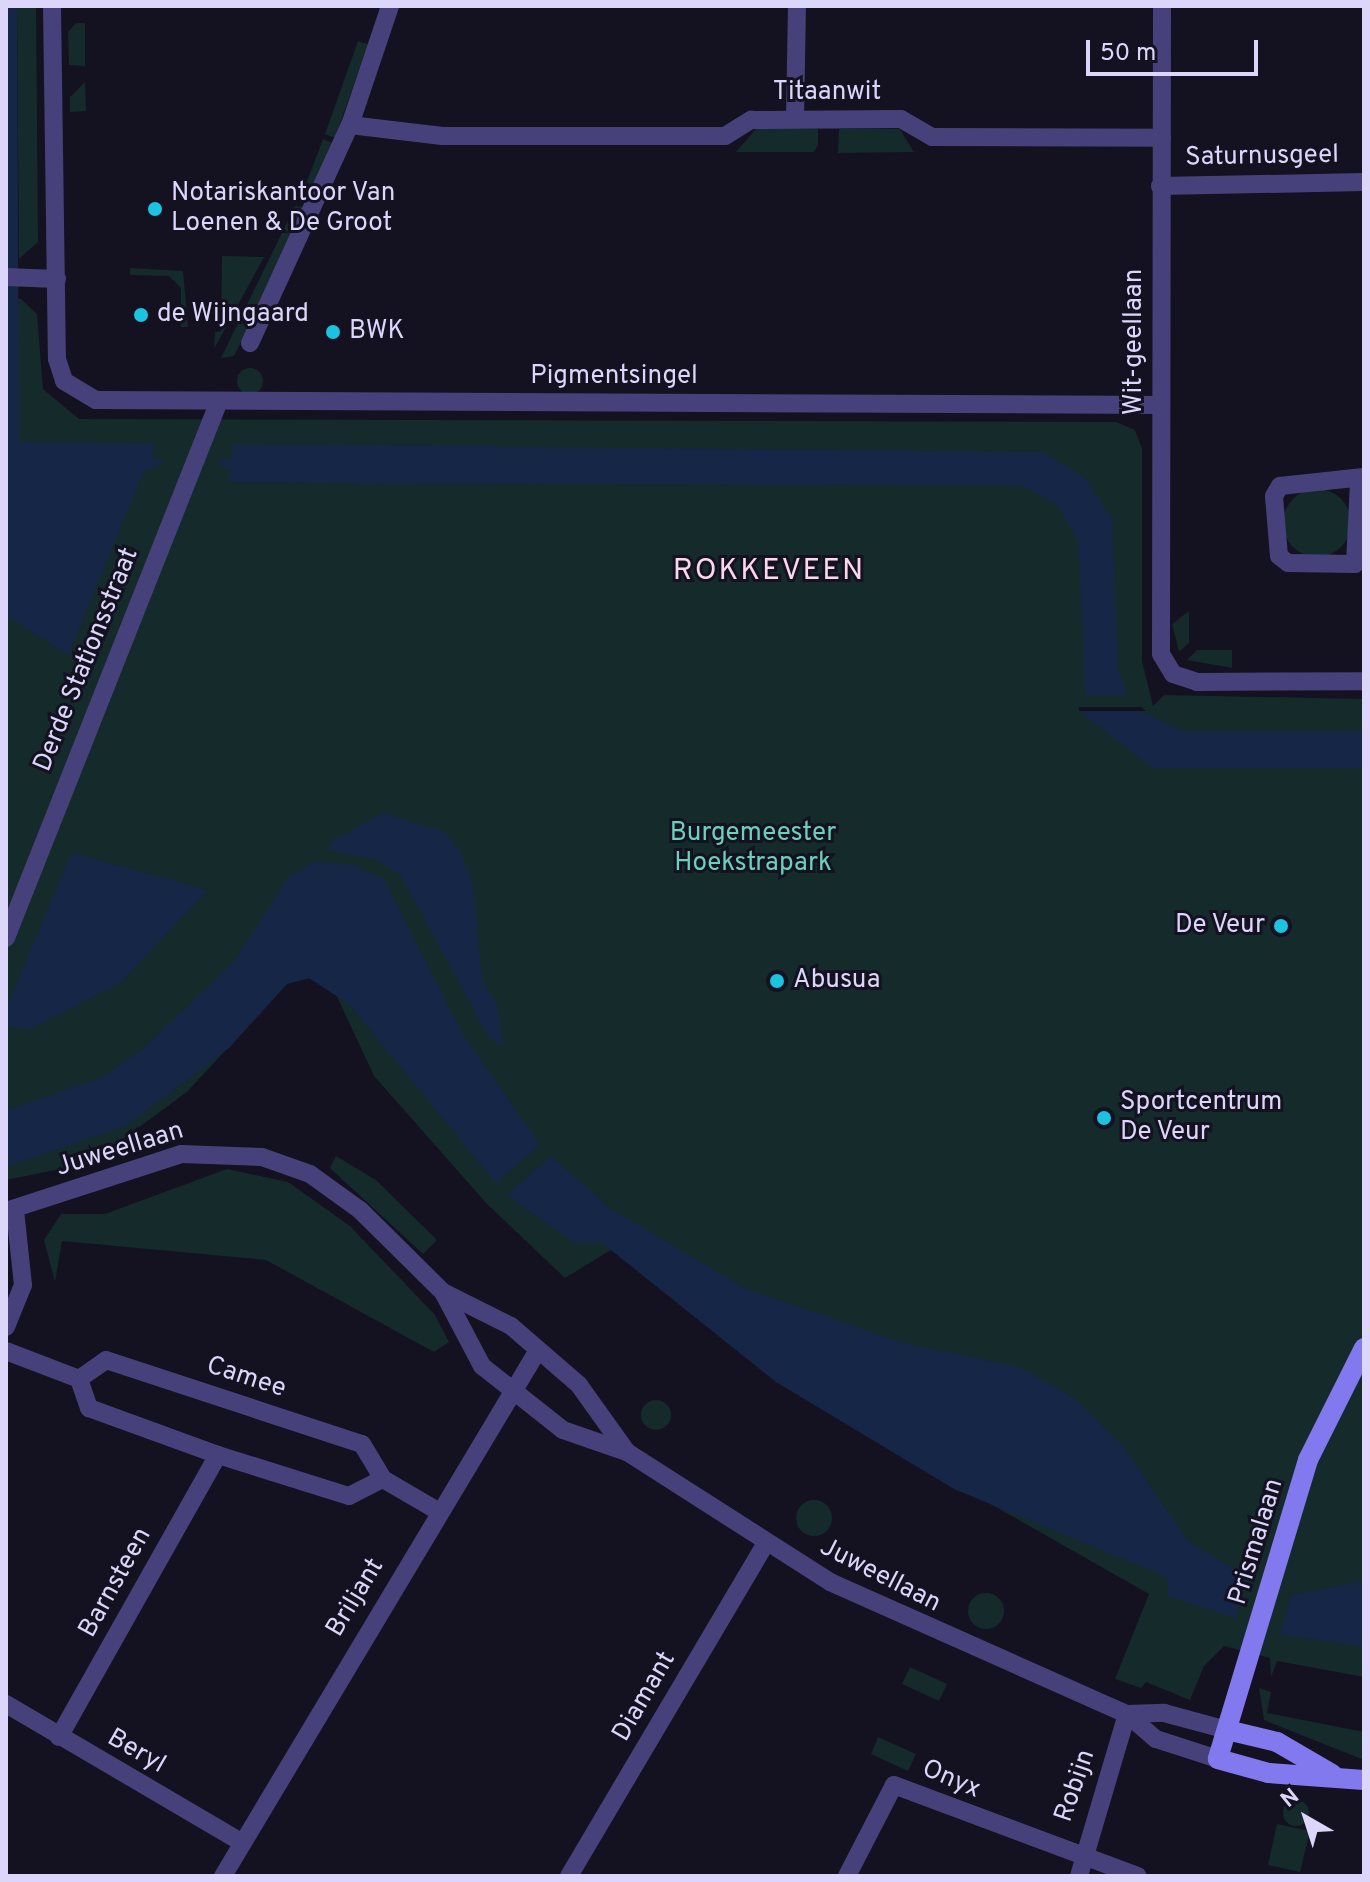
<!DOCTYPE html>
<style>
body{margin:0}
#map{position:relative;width:1370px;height:1882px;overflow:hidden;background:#141121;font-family:Overpass,sans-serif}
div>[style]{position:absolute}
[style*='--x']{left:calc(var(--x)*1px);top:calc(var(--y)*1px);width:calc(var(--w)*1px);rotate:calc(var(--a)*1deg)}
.green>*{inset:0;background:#142a2b}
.round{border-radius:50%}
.water>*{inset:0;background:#162646}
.pier>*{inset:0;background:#141121}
.street>*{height:18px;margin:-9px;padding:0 9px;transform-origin:9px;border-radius:9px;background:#46417b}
.secondary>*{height:20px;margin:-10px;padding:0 10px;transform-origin:10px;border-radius:10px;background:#8279ee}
.dots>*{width:22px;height:22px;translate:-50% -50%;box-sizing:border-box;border:4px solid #141121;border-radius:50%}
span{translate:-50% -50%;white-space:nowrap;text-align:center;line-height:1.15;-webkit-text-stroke:6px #141121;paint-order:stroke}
.street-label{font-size:26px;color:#dcd6fa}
.poi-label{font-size:26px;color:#dcd6fa}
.left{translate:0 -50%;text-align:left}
.right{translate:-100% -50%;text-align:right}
.park-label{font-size:26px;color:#6bd1bd}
.quarter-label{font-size:30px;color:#fad8ec;letter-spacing:2px}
.frame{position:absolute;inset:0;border:8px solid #dcd6fa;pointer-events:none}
.north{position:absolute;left:1266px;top:1778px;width:80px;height:80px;-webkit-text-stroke:6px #141121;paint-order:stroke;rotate:321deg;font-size:22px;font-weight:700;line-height:32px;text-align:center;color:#dcd6fa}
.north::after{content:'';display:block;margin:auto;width:28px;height:36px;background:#dcd6fa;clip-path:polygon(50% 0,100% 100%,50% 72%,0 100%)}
.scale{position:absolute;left:1086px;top:40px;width:172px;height:36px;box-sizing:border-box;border:4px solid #dcd6fa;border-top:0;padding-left:10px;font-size:24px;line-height:28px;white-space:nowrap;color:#dcd6fa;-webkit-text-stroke:6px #141121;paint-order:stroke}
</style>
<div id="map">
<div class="green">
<i style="clip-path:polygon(17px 6px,36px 6px,38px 242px,19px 259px)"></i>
<i style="clip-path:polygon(76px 23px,85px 23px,85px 66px,69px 65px,68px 32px)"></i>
<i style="clip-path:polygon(358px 41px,368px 44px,335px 138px,325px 134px)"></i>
<i style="clip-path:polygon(85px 82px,86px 111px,70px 112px,70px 97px)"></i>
<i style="clip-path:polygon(756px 129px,818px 129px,818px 145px,814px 152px,736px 152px)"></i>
<i style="clip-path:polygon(839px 129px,900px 129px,914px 152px,838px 153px)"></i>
<i style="clip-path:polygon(323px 139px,333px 143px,316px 188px,306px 184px)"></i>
<i style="clip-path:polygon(295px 206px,307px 207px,234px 356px,221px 358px)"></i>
<i style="clip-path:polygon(222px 256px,264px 257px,214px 349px,215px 332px,221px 331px)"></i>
<i style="clip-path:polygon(130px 268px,183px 271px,188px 327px,181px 327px,181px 288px,169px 276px,130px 275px)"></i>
<i style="clip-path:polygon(6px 299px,21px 299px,37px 314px,43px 389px,79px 419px,1116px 422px,1135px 430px,1142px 448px,1142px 661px,1153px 706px,1164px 695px,1364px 699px,1364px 1677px,1277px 1661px,1271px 1677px,1270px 1658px,1224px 1646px,1204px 1666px,1190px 1700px,1146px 1682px,1141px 1688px,1115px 1679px,1149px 1594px,776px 1382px,614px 1248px,565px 1278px,487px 1204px,374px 1076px,333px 988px,310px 978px,287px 984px,187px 1092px,90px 1163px,6px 1180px)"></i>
<i class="round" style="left:237px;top:368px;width:26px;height:26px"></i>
<i class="round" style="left:1283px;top:489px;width:68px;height:68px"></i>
<i style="clip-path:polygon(1189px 611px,1189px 643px,1179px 652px,1172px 624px)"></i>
<i style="clip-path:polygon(1197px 650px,1232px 650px,1232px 668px,1187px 660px)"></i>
<i style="clip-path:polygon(336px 1156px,376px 1180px,437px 1240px,423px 1254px,330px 1168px)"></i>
<i style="clip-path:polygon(227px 1169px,288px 1182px,350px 1226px,435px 1315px,449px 1342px,434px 1352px,266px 1260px,62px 1241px,55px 1282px,44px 1240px,61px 1214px,105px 1214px)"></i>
<i class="round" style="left:641px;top:1400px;width:30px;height:30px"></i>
<i class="round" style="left:796px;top:1500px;width:36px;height:36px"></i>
<i class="round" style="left:968px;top:1593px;width:36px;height:36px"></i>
<i style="clip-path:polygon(910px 1667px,947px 1684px,939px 1701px,902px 1684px)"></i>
<i style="clip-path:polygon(1259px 1688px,1271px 1692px,1267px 1713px,1364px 1732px,1364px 1760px,1264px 1720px)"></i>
<i style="clip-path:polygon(878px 1737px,916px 1754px,908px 1771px,871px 1754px)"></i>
<i class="round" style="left:1283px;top:1800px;width:26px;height:26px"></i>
<i style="clip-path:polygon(1277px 1824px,1310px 1831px,1300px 1872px,1268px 1865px)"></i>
</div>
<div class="water">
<i style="clip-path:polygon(6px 6px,17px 6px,19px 442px,154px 443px,152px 458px,165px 462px,143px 472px,68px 655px,6px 615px)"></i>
<i style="clip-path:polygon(233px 444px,1042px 452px,1084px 477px,1112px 520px,1118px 671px,1127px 695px,1086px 695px,1078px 541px,1058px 505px,1023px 486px,229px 482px,230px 469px,216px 463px,231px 458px)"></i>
<i style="clip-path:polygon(1079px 711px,1140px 711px,1182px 731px,1364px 731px,1364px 768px,1153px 768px)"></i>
<i style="clip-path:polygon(383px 813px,445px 832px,461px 854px,473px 884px,482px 980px,497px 1004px,503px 1046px,490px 1039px,400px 874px,374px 859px,329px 850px,329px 843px)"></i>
<i style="clip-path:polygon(72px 853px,208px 890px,121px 982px,30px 1029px,6px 1026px,6px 1008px)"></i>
<i style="clip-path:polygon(314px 862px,351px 864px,384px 879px,461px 1032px,540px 1144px,496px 1183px,350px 1005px,309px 978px,287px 984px,229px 1048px,127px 1125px,6px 1167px,6px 1111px,102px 1077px,144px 1048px,234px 961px,288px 878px)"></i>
<i style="clip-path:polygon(551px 1156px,609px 1208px,744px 1288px,902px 1343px,1019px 1367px,1074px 1398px,1123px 1446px,1188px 1541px,1247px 1577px,1235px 1618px,1168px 1596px,1167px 1577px,954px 1489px,776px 1382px,602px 1243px,575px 1243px,507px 1195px)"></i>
<i style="clip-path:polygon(1364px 1581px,1364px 1647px,1280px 1634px,1291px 1595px)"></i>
</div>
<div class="pier">
<i style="clip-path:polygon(1079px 707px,1141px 707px,1146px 711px,1079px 711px)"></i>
</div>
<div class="street">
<i style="--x:52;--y:6;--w:353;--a:89.2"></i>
<i style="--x:57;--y:359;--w:23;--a:72"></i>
<i style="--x:64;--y:381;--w:37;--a:31"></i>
<i style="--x:96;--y:400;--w:1064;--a:0.27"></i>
<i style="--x:1162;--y:6;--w:648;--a:90.09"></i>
<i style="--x:1161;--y:654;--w:23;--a:59"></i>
<i style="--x:1173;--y:674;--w:25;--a:18"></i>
<i style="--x:1197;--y:682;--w:167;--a:-0.3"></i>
<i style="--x:795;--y:119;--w:113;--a:-89"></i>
<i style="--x:350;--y:125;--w:93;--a:6.8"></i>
<i style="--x:442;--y:136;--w:283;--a:0"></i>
<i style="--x:725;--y:136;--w:31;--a:-32"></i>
<i style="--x:751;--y:120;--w:150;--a:-0.4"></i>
<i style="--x:901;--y:119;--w:36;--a:30"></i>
<i style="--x:932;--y:137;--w:230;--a:0.2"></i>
<i style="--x:1160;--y:186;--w:204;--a:-1.1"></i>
<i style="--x:6;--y:277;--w:51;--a:2.2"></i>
<i style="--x:250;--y:343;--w:240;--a:-65.4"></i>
<i style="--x:350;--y:125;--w:126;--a:-71.4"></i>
<i style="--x:1359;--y:482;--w:82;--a:92.8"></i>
<i style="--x:1355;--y:564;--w:67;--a:-179.1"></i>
<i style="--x:1288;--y:563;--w:11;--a:-142"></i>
<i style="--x:1279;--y:556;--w:60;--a:-94.8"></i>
<i style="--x:1274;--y:496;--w:12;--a:-59"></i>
<i style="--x:1280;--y:486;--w:84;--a:-6.1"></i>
<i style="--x:6;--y:938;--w:578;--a:-68.36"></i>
<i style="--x:6;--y:1211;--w:184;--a:-18"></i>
<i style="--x:181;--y:1154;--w:81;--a:2.1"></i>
<i style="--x:262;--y:1157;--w:51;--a:19.5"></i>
<i style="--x:310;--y:1174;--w:62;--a:35.8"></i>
<i style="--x:360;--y:1210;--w:117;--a:44.7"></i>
<i style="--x:443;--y:1292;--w:76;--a:26.6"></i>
<i style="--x:511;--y:1326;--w:90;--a:40.9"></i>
<i style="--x:579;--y:1385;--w:82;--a:54.4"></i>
<i style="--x:443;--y:1292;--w:84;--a:62.2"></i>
<i style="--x:482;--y:1366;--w:103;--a:38.3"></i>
<i style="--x:563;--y:1430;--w:68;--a:19"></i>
<i style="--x:627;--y:1452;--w:241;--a:32.6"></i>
<i style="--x:830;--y:1582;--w:325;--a:24"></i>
<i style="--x:1127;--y:1714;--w:38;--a:41"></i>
<i style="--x:1156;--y:1739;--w:65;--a:17.9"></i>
<i style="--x:6;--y:1327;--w:45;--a:-68"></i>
<i style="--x:23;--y:1285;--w:75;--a:-96.1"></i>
<i style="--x:6;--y:1351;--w:78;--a:21"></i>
<i style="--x:79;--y:1379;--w:33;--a:-35"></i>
<i style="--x:106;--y:1360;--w:269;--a:18.2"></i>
<i style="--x:362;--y:1444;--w:41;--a:59"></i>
<i style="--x:383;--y:1479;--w:64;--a:30.2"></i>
<i style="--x:79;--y:1379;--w:31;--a:71"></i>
<i style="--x:89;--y:1408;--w:137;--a:20"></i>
<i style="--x:218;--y:1455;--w:137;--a:17.4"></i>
<i style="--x:349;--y:1496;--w:38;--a:-27"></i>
<i style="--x:6;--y:1704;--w:273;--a:30.4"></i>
<i style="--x:1127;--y:1714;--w:37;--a:-2"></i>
<i style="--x:1164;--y:1713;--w:65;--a:15.1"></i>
<i style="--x:59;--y:1737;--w:324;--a:-60.6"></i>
<i style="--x:223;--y:1876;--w:613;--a:-59.08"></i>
<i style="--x:569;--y:1876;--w:386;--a:-59.4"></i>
<i style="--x:847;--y:1876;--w:102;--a:-62.7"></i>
<i style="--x:894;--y:1785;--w:260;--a:20.5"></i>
<i style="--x:1079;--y:1876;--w:169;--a:-73.5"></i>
</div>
<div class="secondary">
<i style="--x:1364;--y:1348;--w:125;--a:116.6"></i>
<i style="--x:1308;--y:1460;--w:312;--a:106.8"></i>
<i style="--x:1218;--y:1759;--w:52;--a:15.6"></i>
<i style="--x:1268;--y:1773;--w:96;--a:4.2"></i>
<i style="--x:1227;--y:1730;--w:51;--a:13.5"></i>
<i style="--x:1277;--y:1742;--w:64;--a:30.2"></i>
</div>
<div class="dots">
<i style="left:155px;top:209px;background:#1cc3e0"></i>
<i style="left:141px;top:315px;background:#1cc3e0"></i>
<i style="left:333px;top:332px;background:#1cc3e0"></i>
<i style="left:1281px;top:926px;background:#1cc3e0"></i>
<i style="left:777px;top:981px;background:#1cc3e0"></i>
<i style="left:1104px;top:1118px;background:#1cc3e0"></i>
</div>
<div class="street-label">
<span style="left:827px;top:93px">Titaanwit</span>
<span style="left:1262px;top:157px;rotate:-1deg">Saturnusgeel</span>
<span style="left:1135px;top:342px;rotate:-90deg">Wit-geellaan</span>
<span style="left:614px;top:377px">Pigmentsingel</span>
<span style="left:87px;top:660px;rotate:-68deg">Derde Stationsstraat</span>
<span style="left:120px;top:1150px;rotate:-17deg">Juweellaan</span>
<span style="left:246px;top:1378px;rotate:18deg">Camee</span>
<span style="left:1257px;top:1542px;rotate:-73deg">Prismalaan</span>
<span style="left:880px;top:1576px;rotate:27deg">Juweellaan</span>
<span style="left:116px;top:1583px;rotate:-61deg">Barnsteen</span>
<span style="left:356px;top:1598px;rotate:-59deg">Briljant</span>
<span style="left:645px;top:1697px;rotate:-60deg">Diamant</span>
<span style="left:136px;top:1752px;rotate:30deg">Beryl</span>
<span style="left:951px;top:1780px;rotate:23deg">Onyx</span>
<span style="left:1076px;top:1786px;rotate:-71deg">Robijn</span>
</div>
<div class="poi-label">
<span class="left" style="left:171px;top:209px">Notariskantoor Van<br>Loenen &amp; De Groot</span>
<span class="left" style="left:157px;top:315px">de Wijngaard</span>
<span class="left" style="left:349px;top:332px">BWK</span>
<span class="right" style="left:1265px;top:926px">De Veur</span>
<span class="left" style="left:793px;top:981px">Abusua</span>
<span class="left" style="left:1120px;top:1118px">Sportcentrum<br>De Veur</span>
</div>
<div class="park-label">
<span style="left:753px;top:849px">Burgemeester<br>Hoekstrapark</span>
</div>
<div class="quarter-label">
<span style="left:769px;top:572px">ROKKEVEEN</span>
</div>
<div class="frame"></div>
<div class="north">N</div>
<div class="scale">50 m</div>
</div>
